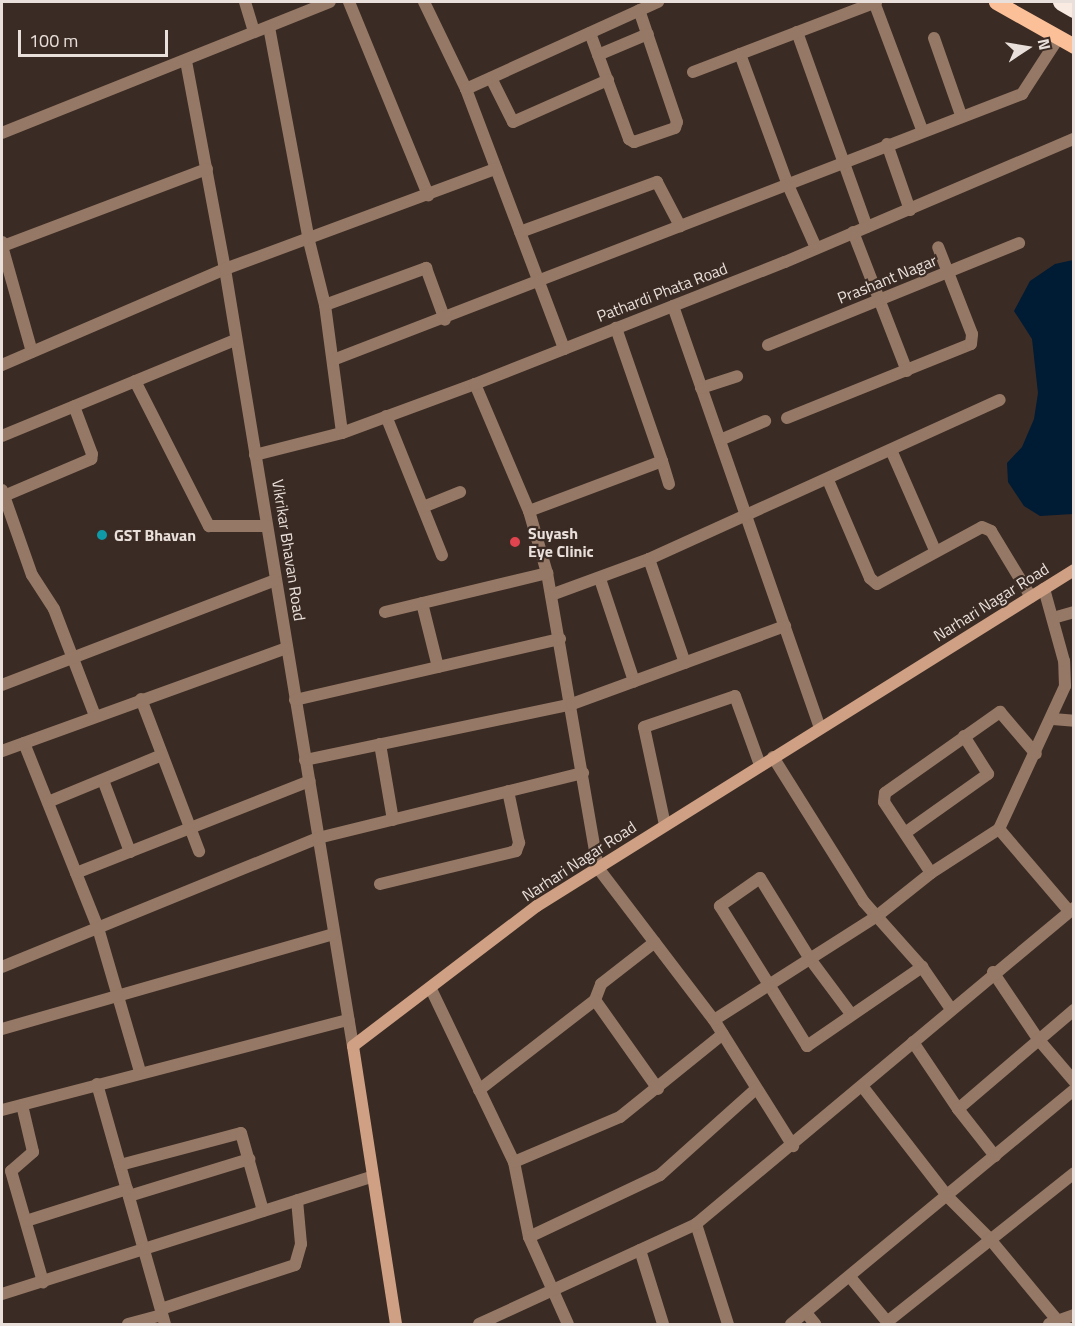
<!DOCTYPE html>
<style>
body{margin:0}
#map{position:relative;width:1075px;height:1326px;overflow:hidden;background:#3a2b24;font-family:"Titillium Web",sans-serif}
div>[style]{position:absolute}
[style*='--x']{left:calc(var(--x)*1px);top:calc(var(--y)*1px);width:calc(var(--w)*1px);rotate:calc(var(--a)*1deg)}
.water>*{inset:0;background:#001b34}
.street>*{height:12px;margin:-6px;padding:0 6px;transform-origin:6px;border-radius:6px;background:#957865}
.secondary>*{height:12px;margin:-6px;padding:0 6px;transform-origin:6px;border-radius:6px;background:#cfa083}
.primary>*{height:15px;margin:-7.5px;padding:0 7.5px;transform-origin:7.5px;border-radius:7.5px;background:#fcc099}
.highway>*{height:18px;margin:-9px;padding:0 9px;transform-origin:9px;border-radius:9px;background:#faebe2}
.dots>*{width:16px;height:16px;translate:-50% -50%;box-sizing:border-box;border:3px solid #3a2b24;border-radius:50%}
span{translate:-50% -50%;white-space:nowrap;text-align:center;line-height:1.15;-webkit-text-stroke:4.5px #3a2b24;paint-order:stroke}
.street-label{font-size:16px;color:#eae0db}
.poi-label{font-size:16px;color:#eae0db;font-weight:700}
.left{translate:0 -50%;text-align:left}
.frame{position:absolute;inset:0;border:3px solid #eae0db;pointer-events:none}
.north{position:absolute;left:997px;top:18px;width:60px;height:60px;-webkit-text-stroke:4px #3a2b24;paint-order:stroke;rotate:78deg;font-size:16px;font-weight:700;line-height:24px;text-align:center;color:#eae0db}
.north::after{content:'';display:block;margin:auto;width:21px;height:27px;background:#eae0db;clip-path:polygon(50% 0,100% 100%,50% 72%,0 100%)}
.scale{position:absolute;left:18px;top:30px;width:150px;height:27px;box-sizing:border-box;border:3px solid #eae0db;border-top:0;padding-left:8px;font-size:18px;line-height:21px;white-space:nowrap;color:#eae0db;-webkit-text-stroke:4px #3a2b24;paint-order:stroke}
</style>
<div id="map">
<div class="water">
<i style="clip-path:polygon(1073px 260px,1073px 514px,1040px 516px,1024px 506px,1008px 482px,1007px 463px,1022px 447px,1034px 419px,1038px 393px,1032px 339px,1014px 311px,1030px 281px,1055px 264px)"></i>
</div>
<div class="street">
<i style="--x:245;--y:2;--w:31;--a:73"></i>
<i style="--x:349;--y:2;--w:209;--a:67.7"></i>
<i style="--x:424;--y:2;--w:97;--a:64.2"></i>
<i style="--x:466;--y:89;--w:278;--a:69.3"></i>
<i style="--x:874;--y:2;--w:137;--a:69.4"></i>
<i style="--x:269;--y:27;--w:218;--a:79.4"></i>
<i style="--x:309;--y:241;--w:66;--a:76"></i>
<i style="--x:325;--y:305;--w:129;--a:82.4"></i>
<i style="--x:797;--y:32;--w:207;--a:70.3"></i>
<i style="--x:590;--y:33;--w:113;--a:69.8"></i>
<i style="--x:629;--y:139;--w:6;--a:31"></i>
<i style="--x:634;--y:142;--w:43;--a:-18.9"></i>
<i style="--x:675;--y:128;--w:6;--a:-72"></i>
<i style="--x:677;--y:122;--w:118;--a:-108.7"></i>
<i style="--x:934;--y:38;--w:82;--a:70.7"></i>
<i style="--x:740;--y:54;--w:140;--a:69.9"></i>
<i style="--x:788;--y:185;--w:69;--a:66"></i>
<i style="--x:598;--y:55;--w:54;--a:-22.8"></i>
<i style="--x:186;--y:61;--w:212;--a:79.4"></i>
<i style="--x:225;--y:269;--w:787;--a:80.65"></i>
<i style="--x:693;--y:72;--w:196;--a:-20.9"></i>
<i style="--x:491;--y:78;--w:49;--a:63.4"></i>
<i style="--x:513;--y:122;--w:104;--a:-23.9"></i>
<i style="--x:466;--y:89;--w:211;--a:-24.4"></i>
<i style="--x:2;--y:133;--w:353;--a:-21.8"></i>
<i style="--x:887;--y:144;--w:70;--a:70.8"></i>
<i style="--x:520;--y:232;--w:146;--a:-20.1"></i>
<i style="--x:657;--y:182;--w:50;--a:62.4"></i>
<i style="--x:853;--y:232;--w:149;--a:68.8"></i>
<i style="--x:2;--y:242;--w:4;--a:76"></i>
<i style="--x:3;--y:246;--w:218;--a:-20.7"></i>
<i style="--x:2;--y:246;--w:110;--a:74.2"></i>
<i style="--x:325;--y:305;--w:108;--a:-20.1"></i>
<i style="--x:426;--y:268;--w:55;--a:69.9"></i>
<i style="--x:673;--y:306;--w:447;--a:70.8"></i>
<i style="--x:768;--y:345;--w:271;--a:-22.1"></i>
<i style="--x:333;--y:360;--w:739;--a:-21.11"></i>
<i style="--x:1022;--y:94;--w:68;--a:-57"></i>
<i style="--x:2;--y:365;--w:243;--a:-23.3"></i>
<i style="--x:225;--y:269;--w:289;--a:-20.3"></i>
<i style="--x:135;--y:381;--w:163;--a:63"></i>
<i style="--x:209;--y:526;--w:58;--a:0"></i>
<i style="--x:475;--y:384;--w:138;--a:67"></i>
<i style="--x:529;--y:511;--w:65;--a:73.8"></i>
<i style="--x:547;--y:573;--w:299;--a:80.2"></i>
<i style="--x:598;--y:868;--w:191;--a:52.7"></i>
<i style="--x:714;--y:1020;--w:149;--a:57.9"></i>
<i style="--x:701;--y:388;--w:38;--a:-18"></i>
<i style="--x:386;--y:416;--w:150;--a:68.1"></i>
<i style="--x:787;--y:418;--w:198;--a:-21.9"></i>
<i style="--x:971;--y:344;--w:10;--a:-84"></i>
<i style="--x:972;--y:334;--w:93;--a:-111.3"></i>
<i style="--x:2;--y:436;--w:252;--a:-22.4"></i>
<i style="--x:720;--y:440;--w:49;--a:-22.9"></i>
<i style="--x:891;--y:450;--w:109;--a:66.3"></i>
<i style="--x:255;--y:455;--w:90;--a:-14.2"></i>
<i style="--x:342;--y:433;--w:142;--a:-20.2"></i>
<i style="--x:475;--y:384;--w:333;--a:-21.5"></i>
<i style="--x:785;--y:262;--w:314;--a:-23.1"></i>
<i style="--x:662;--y:461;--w:24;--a:73"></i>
<i style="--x:828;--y:480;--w:107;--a:66.8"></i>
<i style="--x:870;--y:578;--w:9;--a:41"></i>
<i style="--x:877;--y:584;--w:119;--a:-28.5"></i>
<i style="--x:982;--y:527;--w:10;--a:24"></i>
<i style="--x:991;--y:531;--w:77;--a:58.8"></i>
<i style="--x:2;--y:490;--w:90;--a:70.6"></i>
<i style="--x:32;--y:575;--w:40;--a:57.1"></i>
<i style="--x:54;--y:609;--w:115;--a:69"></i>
<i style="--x:4;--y:496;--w:95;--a:-23"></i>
<i style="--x:91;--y:459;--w:5;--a:-79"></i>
<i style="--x:92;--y:454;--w:51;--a:-110.6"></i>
<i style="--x:423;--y:507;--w:40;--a:-22"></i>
<i style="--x:529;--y:511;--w:142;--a:-20.6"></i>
<i style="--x:662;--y:461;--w:141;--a:-109.1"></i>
<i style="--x:649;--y:559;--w:110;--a:70.9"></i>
<i style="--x:600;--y:579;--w:108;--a:71.6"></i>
<i style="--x:551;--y:595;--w:104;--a:-20.2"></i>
<i style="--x:649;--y:559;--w:385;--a:-24.4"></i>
<i style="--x:422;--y:603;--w:66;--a:76"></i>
<i style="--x:385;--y:612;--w:167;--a:-13.5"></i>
<i style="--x:1053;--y:618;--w:22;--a:-16"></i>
<i style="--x:2;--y:685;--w:292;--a:-21"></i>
<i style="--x:141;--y:699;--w:163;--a:69.1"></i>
<i style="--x:295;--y:700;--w:272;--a:-13"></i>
<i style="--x:1053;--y:719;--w:21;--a:5"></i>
<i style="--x:24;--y:743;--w:199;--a:68.2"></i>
<i style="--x:98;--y:928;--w:150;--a:73.7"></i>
<i style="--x:380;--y:744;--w:77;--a:80.3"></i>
<i style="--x:2;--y:751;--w:303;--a:-19.9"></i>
<i style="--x:773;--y:757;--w:171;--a:57.9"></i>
<i style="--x:864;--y:902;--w:87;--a:48.3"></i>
<i style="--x:922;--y:967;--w:51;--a:55.4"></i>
<i style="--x:305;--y:760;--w:273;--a:-11.8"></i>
<i style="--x:572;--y:704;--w:227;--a:-20.1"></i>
<i style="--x:103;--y:780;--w:77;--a:69.4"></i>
<i style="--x:48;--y:802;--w:123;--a:-22.4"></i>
<i style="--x:665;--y:825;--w:100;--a:-102.1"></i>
<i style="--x:644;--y:727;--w:96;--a:-18.8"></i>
<i style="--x:735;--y:696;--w:73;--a:70.1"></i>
<i style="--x:999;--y:829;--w:108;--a:49.5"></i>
<i style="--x:905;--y:833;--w:102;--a:-35.4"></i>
<i style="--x:988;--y:774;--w:45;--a:-122.3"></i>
<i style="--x:76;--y:873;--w:251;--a:-21.5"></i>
<i style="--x:931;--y:873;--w:85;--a:-123.5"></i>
<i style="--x:884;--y:802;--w:9;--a:-84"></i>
<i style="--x:885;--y:793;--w:141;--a:-35.2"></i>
<i style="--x:1000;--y:712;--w:55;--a:49.4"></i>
<i style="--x:380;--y:884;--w:140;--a:-13.6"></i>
<i style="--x:516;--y:851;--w:9;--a:-69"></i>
<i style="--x:519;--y:843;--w:53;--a:-101.9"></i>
<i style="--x:2;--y:967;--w:341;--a:-22.2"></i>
<i style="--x:318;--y:838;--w:273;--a:-13.8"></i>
<i style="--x:993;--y:972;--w:81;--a:56.1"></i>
<i style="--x:1038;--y:1039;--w:55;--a:49.4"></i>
<i style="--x:431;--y:989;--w:192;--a:64.4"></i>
<i style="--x:514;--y:1162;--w:76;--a:78.7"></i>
<i style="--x:529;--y:1237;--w:95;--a:65.9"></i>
<i style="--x:595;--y:1000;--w:17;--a:-69"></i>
<i style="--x:601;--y:984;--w:68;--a:-37.9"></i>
<i style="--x:851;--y:1014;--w:69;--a:-126.7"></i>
<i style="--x:810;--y:959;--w:95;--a:-121.7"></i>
<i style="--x:760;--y:878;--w:49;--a:145"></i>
<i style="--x:720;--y:906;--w:165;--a:58.1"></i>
<i style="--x:807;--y:1046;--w:140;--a:-34.5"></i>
<i style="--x:714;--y:1020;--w:193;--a:-32.5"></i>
<i style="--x:877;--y:916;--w:69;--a:-38.5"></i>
<i style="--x:931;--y:873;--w:81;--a:-32.9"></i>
<i style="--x:999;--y:829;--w:157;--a:-65.2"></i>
<i style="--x:1065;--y:686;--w:25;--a:-92"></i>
<i style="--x:1064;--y:661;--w:75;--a:-105.5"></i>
<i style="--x:2;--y:1029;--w:345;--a:-16"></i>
<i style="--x:913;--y:1042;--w:81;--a:56.1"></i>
<i style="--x:958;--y:1109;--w:60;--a:51.8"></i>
<i style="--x:97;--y:1084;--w:249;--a:74.2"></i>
<i style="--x:862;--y:1086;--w:140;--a:52.2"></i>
<i style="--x:948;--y:1197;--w:58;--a:45"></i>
<i style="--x:989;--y:1238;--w:107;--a:50.3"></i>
<i style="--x:479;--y:1090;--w:147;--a:-37.8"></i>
<i style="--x:595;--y:1000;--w:109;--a:54.7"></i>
<i style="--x:22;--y:1105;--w:48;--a:76.8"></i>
<i style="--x:33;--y:1152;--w:29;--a:139"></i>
<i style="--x:11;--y:1171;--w:116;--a:73.9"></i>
<i style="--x:958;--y:1109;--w:153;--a:-40.5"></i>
<i style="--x:2;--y:1110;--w:358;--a:-14.6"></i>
<i style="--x:514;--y:1162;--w:115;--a:-23"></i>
<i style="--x:620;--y:1117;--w:132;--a:-38.9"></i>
<i style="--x:120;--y:1165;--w:125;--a:-14.8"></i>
<i style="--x:241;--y:1133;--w:81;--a:74.2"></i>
<i style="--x:129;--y:1196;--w:126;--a:-17.1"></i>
<i style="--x:26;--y:1221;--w:106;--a:-17.6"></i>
<i style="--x:696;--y:1224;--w:105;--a:72.3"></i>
<i style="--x:529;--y:1237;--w:145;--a:-25.3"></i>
<i style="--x:660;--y:1175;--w:129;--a:-41.9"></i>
<i style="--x:640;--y:1250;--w:77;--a:72.7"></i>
<i style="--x:850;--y:1277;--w:61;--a:50.3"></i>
<i style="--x:2;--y:1294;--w:387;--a:-17.6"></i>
<i style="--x:161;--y:1309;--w:141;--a:-18.2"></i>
<i style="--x:295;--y:1265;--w:22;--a:-74"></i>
<i style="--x:301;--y:1244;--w:44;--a:-95.2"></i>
<i style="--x:807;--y:1314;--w:13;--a:51"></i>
<i style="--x:887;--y:1322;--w:239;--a:-38.5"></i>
<i style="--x:128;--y:1324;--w:35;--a:-15"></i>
<i style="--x:479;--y:1324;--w:239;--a:-24.7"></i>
<i style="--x:696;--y:1224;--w:493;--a:-39.9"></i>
<i style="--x:791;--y:1324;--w:367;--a:-39.6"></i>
<i style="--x:1049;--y:1324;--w:27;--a:-20"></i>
</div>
<div class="secondary">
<i style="--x:396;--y:1324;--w:281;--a:-98.8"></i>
<i style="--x:353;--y:1046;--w:231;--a:-37.3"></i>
<i style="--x:537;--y:906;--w:633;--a:-32.03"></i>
</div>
<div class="primary">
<i style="--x:996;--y:2;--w:90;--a:29.4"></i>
</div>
<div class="highway">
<i style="--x:1062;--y:2;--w:14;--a:30"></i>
</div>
<div class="dots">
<i style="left:102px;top:535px;background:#0f9aa8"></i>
<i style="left:515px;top:542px;background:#e0444e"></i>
</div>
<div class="street-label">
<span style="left:887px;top:279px;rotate:-22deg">Prashant Nagar</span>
<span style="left:662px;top:292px;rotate:-21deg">Pathardi Phata Road</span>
<span style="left:289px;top:550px;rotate:81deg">Vikrikar Bhavan Road</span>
<span style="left:991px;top:602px;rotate:-32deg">Narhari Nagar Road</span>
<span style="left:579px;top:861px;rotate:-33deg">Narhari Nagar Road</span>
</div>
<div class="poi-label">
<span class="left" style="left:528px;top:542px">Suyash<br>Eye Clinic</span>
<span class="left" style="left:114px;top:535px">GST Bhavan</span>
</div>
<div class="frame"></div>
<div class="north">N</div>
<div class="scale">100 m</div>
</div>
